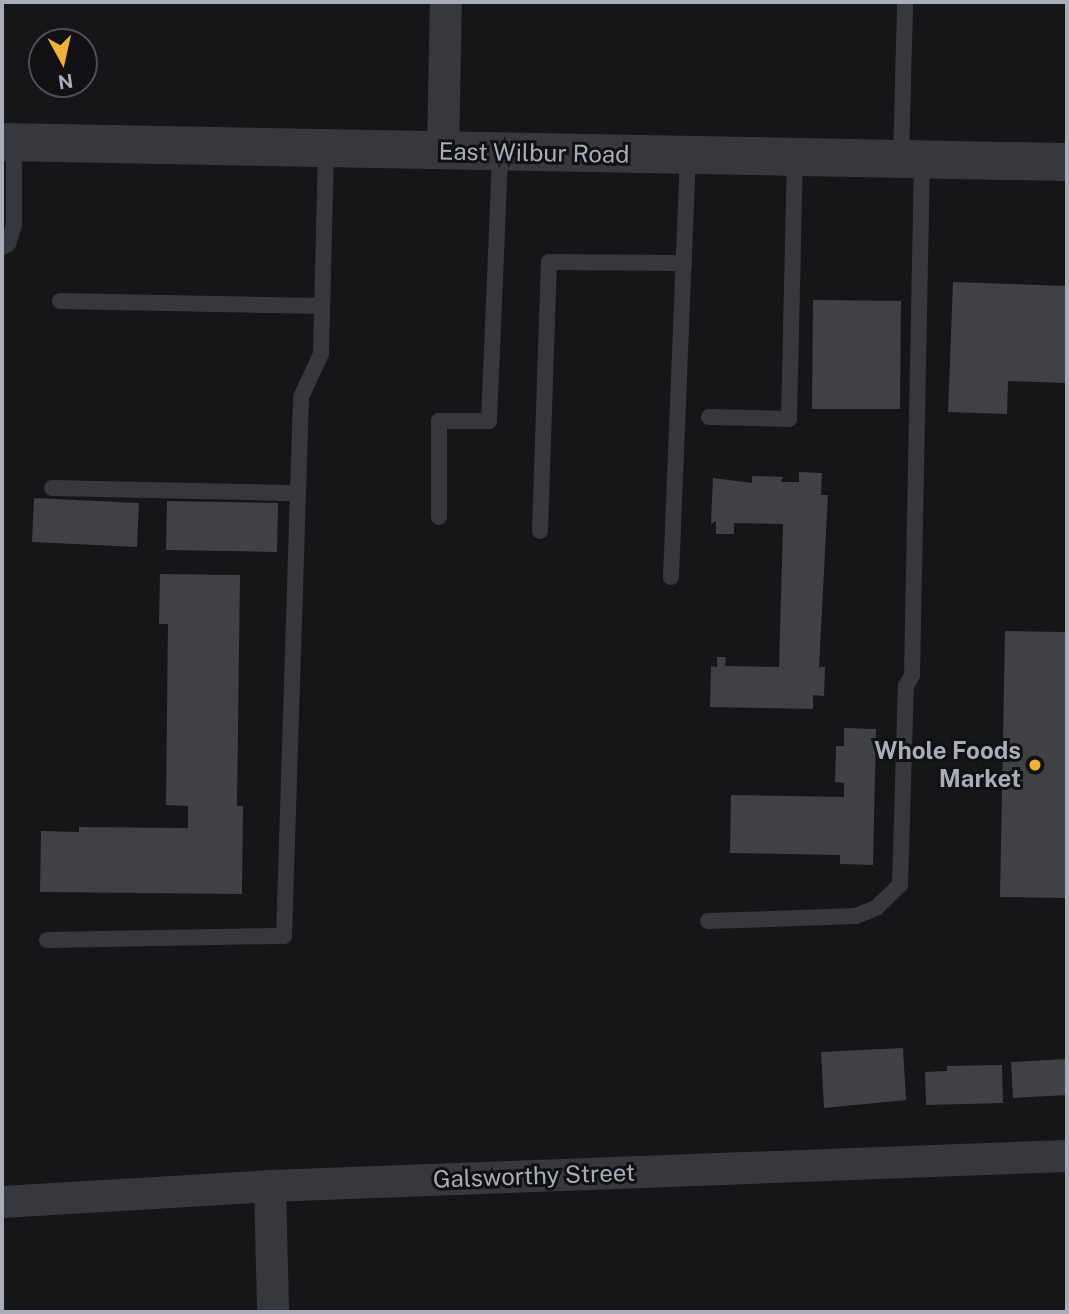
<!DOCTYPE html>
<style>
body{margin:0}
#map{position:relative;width:1069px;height:1314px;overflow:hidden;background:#161618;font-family:"Public Sans",sans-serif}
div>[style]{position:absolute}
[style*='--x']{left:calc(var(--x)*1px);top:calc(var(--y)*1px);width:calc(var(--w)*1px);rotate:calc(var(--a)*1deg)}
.building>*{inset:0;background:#404145}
.service>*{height:16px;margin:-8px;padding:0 8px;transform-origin:8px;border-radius:8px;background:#37383d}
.minor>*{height:32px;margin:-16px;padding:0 16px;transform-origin:16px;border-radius:16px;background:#37383d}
.tertiary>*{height:38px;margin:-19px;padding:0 19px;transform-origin:19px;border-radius:19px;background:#37383d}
.dots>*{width:19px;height:19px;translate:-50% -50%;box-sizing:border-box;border:4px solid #111113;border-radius:50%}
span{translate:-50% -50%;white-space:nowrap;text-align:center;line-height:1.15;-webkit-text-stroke:6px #111113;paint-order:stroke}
.street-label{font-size:24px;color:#a8adb8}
.poi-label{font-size:24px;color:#a8adb8;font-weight:700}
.right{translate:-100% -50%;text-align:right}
.frame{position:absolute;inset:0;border:4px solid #a8adb8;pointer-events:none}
.north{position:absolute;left:28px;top:28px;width:70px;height:70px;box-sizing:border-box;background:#111113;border:2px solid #4d4f55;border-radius:50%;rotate:172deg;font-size:19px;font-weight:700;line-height:28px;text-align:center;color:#a8adb8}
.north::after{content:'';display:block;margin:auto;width:24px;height:32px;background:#f2b134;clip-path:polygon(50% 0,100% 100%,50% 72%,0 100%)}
</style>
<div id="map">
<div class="building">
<i style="clip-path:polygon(953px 282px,1067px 286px,1067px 383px,1008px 381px,1007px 414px,948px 412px)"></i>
<i style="clip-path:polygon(813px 300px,901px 301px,900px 409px,812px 409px)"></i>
<i style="clip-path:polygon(799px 472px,822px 473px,821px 495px,828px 495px,819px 667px,825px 667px,824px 696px,813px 695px,813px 709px,710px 707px,711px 666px,717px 667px,717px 657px,726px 657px,725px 666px,779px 667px,783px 524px,734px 523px,734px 534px,716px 534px,716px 521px,711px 524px,713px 478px,752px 483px,752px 476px,783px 477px,781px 482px,799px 482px)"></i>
<i style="clip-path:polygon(34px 498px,139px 503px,137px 547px,32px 542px)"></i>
<i style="clip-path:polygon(167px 501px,278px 503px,277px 552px,166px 550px)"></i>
<i style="clip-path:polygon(160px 574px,240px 575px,237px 806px,243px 806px,242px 894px,40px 892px,41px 831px,79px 832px,79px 827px,188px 828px,188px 806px,166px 805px,168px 624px,159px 624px)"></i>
<i style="clip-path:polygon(1005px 631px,1067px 632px,1067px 898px,1000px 897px)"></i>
<i style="clip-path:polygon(844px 728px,876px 729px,873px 865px,840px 864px,840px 855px,730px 853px,731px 795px,844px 797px,844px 783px,835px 782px,836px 746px,844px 746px)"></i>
<i style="clip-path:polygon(903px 1048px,906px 1100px,824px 1108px,821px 1052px)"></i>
<i style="clip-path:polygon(1067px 1059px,1067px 1095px,1013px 1098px,1011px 1062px)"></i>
<i style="clip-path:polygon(1002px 1065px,1003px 1103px,926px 1105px,925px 1072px,947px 1071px,947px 1066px)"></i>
</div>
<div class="service">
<i style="--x:901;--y:159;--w:157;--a:-88.5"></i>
<i style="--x:2;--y:247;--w:7;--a:-27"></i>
<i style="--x:8;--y:244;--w:20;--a:-72"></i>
<i style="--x:14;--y:225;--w:83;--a:-90"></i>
<i style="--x:60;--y:301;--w:261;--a:1.1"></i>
<i style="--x:709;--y:417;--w:80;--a:1.4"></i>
<i style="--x:789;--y:419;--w:261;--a:-88.7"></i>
<i style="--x:52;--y:488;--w:246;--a:1.2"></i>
<i style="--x:439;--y:517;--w:96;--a:-90"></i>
<i style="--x:439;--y:421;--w:50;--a:0"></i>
<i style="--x:489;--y:421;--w:268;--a:-87.6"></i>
<i style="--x:540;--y:531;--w:269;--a:-88.1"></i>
<i style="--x:549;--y:262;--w:135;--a:0.4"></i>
<i style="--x:671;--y:577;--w:421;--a:-87.7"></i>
<i style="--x:708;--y:921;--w:148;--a:-1.9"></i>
<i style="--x:856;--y:916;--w:22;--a:-22"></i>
<i style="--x:876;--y:908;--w:33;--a:-44"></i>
<i style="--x:900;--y:885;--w:199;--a:-88.3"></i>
<i style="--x:906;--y:686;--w:13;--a:-61"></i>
<i style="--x:912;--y:675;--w:516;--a:-88.89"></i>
<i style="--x:47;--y:940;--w:237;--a:-1"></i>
<i style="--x:284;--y:936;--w:539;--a:-88.19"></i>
<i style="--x:301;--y:397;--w:47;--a:-65.1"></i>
<i style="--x:321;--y:354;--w:204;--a:-88.6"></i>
</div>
<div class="minor">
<i style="--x:443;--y:152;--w:150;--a:-88.9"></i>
<i style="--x:270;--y:1186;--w:126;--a:88.6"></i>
<i style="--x:2;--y:1202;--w:268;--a:-3.4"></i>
<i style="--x:270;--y:1186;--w:798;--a:-2.16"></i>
</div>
<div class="tertiary">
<i style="--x:2;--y:142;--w:1065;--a:1.08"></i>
</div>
<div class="dots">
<i style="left:1035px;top:765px;background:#f2b134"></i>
</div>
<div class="street-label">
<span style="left:534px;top:153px;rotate:1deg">East Wilbur Road</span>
<span style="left:534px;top:1176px;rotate:-2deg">Galsworthy Street</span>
</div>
<div class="poi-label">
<span class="right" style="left:1021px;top:765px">Whole Foods<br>Market</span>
</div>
<div class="frame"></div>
<div class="north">N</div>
</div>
